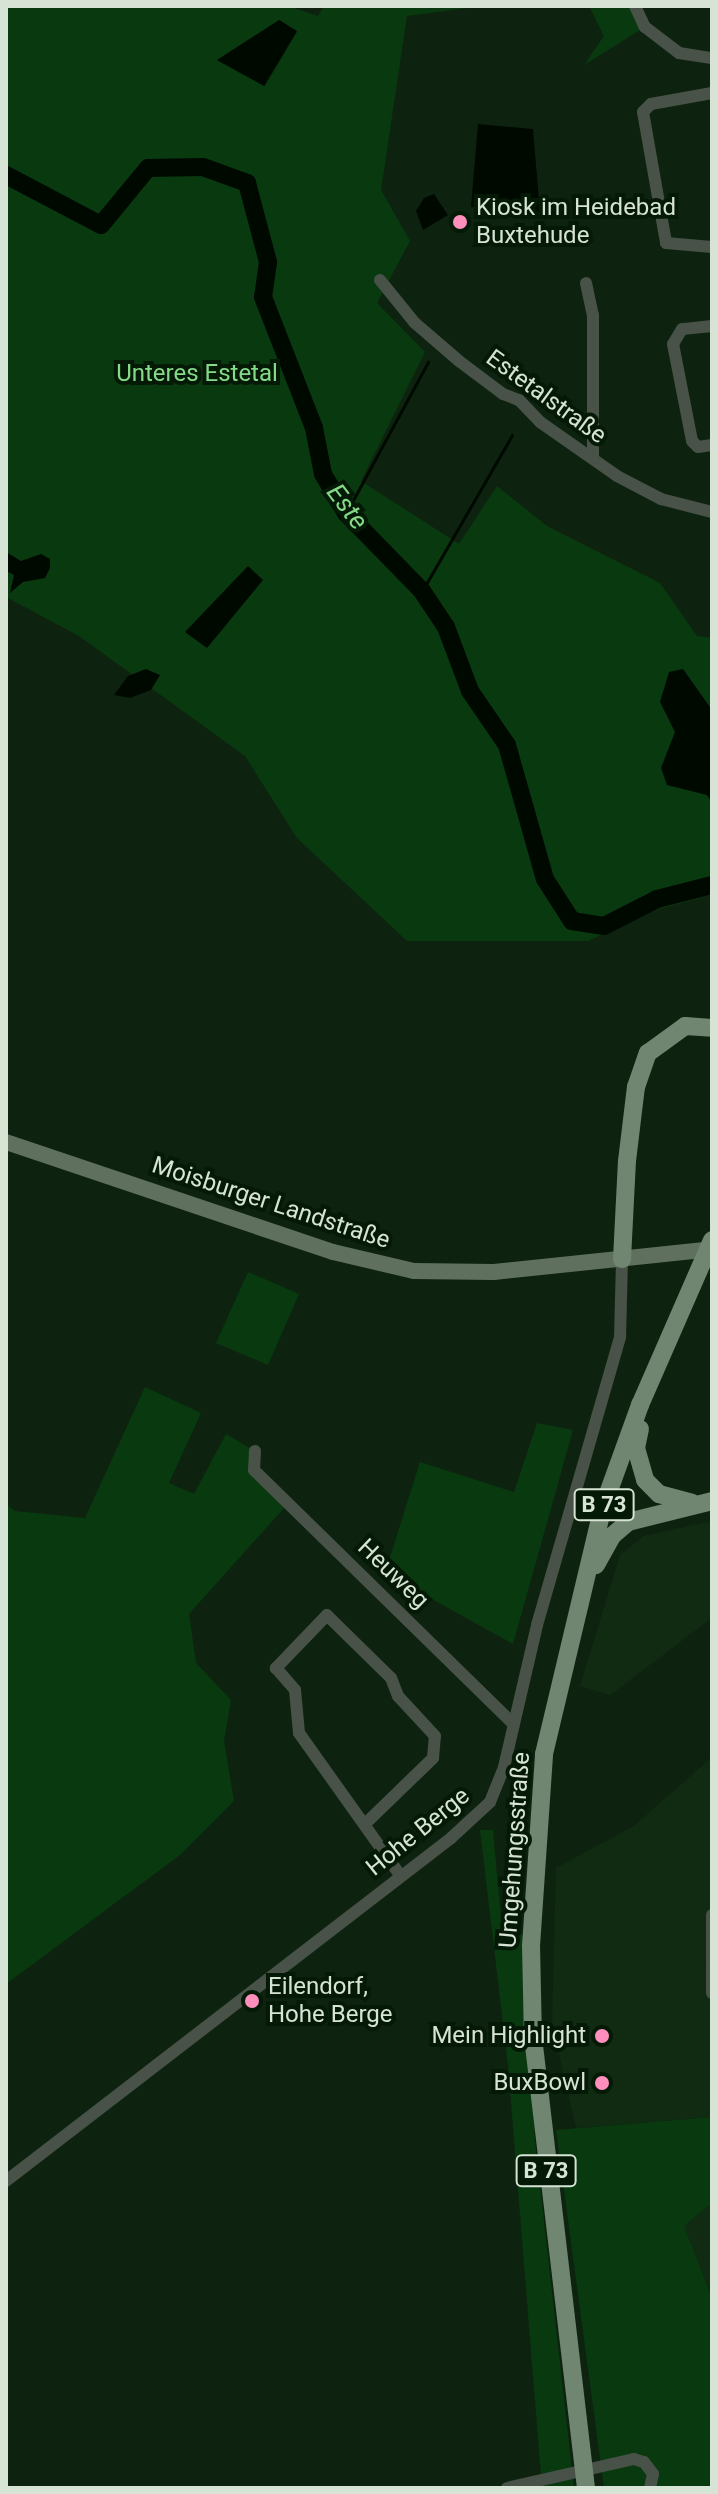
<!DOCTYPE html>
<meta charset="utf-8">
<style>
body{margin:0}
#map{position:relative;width:718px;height:2494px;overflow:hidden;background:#0e230f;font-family:Roboto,sans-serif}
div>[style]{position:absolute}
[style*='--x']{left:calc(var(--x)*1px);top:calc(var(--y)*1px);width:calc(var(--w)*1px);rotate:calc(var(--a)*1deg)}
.built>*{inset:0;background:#102b11}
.green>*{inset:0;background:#09390f}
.water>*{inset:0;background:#000900}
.stream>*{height:3px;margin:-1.5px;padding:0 1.5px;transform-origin:1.5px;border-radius:1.5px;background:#000900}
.river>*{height:18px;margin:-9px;padding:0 9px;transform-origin:9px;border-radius:9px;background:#000900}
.minor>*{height:12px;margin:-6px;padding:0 6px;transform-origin:6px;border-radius:6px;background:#485248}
.secondary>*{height:16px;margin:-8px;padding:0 8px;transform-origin:8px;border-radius:8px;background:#5f705f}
.primary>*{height:18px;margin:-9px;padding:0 9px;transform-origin:9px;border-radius:9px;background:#718671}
.dots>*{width:22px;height:22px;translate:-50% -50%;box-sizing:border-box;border:4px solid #051a06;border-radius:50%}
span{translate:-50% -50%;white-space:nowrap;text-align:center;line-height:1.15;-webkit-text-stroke:8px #051a06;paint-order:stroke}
.shield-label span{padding:2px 6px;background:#051a06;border:2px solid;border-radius:6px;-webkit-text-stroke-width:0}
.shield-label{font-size:22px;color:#d6e3d5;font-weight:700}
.poi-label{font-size:24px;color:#d6e3d5}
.left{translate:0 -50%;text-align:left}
.right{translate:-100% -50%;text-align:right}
.park-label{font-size:24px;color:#84da87}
.street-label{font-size:24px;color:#d6e3d5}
.water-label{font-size:26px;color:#84da87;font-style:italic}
.frame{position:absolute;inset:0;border:8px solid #d6e3d5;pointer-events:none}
</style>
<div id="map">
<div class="built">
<i style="clip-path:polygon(712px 1521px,712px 1618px,610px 1695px,580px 1686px,620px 1555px,643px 1536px)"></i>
<i style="clip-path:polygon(712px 1757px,712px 2117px,576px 2128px,552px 2024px,556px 1868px,634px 1826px)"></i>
<i style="clip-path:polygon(712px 2203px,712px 2298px,683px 2226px)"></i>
</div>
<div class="green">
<i style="clip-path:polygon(evenodd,6px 6px,288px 6px,318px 16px,324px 6px,482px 6px,407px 16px,381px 190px,410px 241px,377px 303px,425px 352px,361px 481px,459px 544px,497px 486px,547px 526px,660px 583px,697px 636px,712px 638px,712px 895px,658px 909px,588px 941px,407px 941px,297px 838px,245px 756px,79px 636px,6px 597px,6px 6px,280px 20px,297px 32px,265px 86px,218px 61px,280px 20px)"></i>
<i style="clip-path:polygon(589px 6px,635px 6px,645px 27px,584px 65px,604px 36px)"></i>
<i style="clip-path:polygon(248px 1272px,299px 1294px,268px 1365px,216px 1343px)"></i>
<i style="clip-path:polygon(145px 1387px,201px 1413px,169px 1483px,194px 1494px,226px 1434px,255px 1451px,254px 1470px,285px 1507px,189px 1614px,196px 1663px,231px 1700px,224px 1741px,234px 1801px,180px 1855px,6px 1984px,6px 1504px,15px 1511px,85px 1518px)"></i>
<i style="clip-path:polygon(537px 1423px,573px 1430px,513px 1644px,385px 1573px,420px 1462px,514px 1492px)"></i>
<i style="clip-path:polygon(480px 1830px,493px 1830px,501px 1918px,523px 1936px,535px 2141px,574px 2488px,542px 2488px,508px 2065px)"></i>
<i style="clip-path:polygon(712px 2117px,712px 2203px,684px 2226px,712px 2298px,712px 2488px,604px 2488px,556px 2130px)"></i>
</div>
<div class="water">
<i style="clip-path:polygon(279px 20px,297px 31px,264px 86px,217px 60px)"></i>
<i style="clip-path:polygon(478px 124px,533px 129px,540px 212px,471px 207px)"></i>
<i style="clip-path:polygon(434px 194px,448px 215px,423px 230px,416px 211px,424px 198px)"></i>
<i style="clip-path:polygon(6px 552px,21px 561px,41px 554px,50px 559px,50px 568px,45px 578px,23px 582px,10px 593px,14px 575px,6px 571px)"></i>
<i style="clip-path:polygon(248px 566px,263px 580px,207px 648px,185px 632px)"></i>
<i style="clip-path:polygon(146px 669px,160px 675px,151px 690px,130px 698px,114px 695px,128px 676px)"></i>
<i style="clip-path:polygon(683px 669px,712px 710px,712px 803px,707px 795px,667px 785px,661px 768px,675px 732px,660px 702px,669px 672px)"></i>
</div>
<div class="stream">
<i style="--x:346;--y:513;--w:172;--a:-61.5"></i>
<i style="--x:422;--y:591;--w:180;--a:-60"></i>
</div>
<div class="river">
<i style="--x:6;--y:175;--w:107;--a:27.8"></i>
<i style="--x:101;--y:225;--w:74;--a:-50.5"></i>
<i style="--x:148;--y:168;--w:55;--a:-1"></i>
<i style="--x:203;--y:167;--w:47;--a:20"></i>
<i style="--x:247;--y:183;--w:82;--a:75.1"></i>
<i style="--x:268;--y:262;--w:35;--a:98"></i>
<i style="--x:263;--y:297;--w:141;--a:68.7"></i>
<i style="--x:314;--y:428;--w:47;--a:78.9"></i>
<i style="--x:323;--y:474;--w:45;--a:59.5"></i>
<i style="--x:346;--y:513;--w:109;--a:45.7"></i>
<i style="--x:422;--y:591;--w:43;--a:56.3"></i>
<i style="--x:446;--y:627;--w:68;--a:69.4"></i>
<i style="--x:470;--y:691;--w:65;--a:55.6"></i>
<i style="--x:507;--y:745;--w:139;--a:74.2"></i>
<i style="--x:545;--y:879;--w:50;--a:57.3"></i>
<i style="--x:572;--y:921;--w:32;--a:9"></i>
<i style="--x:604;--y:926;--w:59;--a:-27"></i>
<i style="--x:657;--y:899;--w:57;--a:-14.3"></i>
</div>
<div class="minor">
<i style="--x:635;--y:6;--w:23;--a:65"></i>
<i style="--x:645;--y:27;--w:43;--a:37.4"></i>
<i style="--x:679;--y:53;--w:33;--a:9"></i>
<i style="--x:712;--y:93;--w:62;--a:169.8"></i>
<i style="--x:651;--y:104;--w:11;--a:135"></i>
<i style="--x:643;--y:112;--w:133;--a:80"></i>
<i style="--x:666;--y:243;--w:46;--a:5"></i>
<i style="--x:380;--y:280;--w:55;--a:50.9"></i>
<i style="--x:415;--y:323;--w:58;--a:40.8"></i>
<i style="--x:459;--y:361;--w:55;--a:36.9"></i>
<i style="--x:503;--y:394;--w:17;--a:21"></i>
<i style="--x:519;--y:400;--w:30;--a:46"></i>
<i style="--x:540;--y:422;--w:94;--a:35"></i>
<i style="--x:617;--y:476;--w:50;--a:27.6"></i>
<i style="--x:661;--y:499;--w:53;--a:14.3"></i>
<i style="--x:586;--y:283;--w:33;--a:78"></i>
<i style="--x:593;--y:315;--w:143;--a:90"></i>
<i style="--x:712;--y:326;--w:30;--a:174"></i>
<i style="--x:682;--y:329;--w:17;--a:121"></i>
<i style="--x:673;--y:344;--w:99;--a:78.9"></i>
<i style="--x:692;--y:441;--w:8;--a:45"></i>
<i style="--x:698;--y:447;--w:14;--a:-8"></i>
<i style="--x:255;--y:1451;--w:19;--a:93"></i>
<i style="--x:254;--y:1470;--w:363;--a:44.4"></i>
<i style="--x:365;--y:1824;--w:95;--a:-44.1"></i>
<i style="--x:433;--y:1758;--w:22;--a:-85"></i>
<i style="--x:435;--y:1736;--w:54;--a:-132.8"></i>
<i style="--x:398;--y:1696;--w:19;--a:-111"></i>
<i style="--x:391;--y:1678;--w:90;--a:-135.5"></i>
<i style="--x:327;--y:1615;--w:74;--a:133.9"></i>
<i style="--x:276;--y:1668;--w:29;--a:49"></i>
<i style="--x:295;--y:1690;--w:43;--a:84.7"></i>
<i style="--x:299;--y:1733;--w:174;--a:54.6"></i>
<i style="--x:712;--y:1915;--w:46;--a:90"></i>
<i style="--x:712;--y:1964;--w:29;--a:90"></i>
<i style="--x:6;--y:2181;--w:562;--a:-37.62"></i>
<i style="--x:451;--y:1838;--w:53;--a:-42.7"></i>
<i style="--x:490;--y:1802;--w:38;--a:-68"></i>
<i style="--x:504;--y:1767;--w:146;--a:-76.9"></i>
<i style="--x:537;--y:1625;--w:300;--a:-73.9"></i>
<i style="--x:620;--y:1337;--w:78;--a:-88.5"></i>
<i style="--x:507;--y:2488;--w:130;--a:-12.9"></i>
<i style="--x:634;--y:2459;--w:10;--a:17"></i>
<i style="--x:644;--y:2462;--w:15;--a:53"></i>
<i style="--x:653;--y:2474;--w:14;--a:102"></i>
</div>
<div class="secondary">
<i style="--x:6;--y:1142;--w:345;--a:18.6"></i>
<i style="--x:333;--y:1252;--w:83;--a:13.2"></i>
<i style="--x:414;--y:1271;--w:80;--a:0.7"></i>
<i style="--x:494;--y:1272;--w:219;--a:-6"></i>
</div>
<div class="primary">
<i style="--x:622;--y:1259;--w:98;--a:-87.1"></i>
<i style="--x:627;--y:1161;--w:75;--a:-83.1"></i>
<i style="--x:636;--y:1087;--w:36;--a:-71"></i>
<i style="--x:648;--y:1053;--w:46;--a:-36.1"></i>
<i style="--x:685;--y:1026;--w:27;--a:4"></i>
<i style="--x:640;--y:1429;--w:19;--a:102"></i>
<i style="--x:636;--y:1448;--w:33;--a:74"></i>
<i style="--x:645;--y:1480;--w:20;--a:45"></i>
<i style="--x:659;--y:1494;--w:34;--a:15"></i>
<i style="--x:596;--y:1565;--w:33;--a:-61"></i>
<i style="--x:612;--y:1536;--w:21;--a:-41"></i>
<i style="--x:628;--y:1522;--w:87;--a:-14"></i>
<i style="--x:586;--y:2488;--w:451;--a:-96.7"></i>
<i style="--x:533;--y:2040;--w:94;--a:-91.2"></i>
<i style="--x:531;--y:1946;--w:192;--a:-86.1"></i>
<i style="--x:544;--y:1754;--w:251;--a:-76.6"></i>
<i style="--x:602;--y:1510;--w:112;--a:-70.1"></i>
<i style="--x:640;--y:1405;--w:180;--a:-66.4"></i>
</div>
<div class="dots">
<i style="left:460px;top:222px;background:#fe8ebc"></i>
<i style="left:252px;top:2001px;background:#fe8ebc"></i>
<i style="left:602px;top:2036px;background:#fe8ebc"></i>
<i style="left:602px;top:2083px;background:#fe8ebc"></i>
</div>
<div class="shield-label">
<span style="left:604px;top:1505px">B 73</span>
<span style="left:546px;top:2171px">B 73</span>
</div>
<div class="poi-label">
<span class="left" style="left:476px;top:222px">Kiosk im Heidebad<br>Buxtehude</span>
<span class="left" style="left:268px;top:2001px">Eilendorf,<br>Hohe Berge</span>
<span class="right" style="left:586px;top:2036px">Mein Highlight</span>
<span class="right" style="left:586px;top:2083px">BuxBowl</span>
</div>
<div class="park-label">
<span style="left:197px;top:374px">Unteres Estetal</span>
</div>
<div class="street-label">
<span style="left:546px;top:397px;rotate:36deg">Estetalstraße</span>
<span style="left:271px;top:1203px;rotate:18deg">Moisburger Landstraße</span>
<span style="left:393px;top:1574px;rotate:44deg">Heuweg</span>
<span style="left:418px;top:1832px;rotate:-39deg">Hohe Berge</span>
<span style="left:515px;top:1850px;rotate:-86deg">Umgehungsstraße</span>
</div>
<div class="water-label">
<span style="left:347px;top:507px;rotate:53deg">Este</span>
</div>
<div class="frame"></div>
</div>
